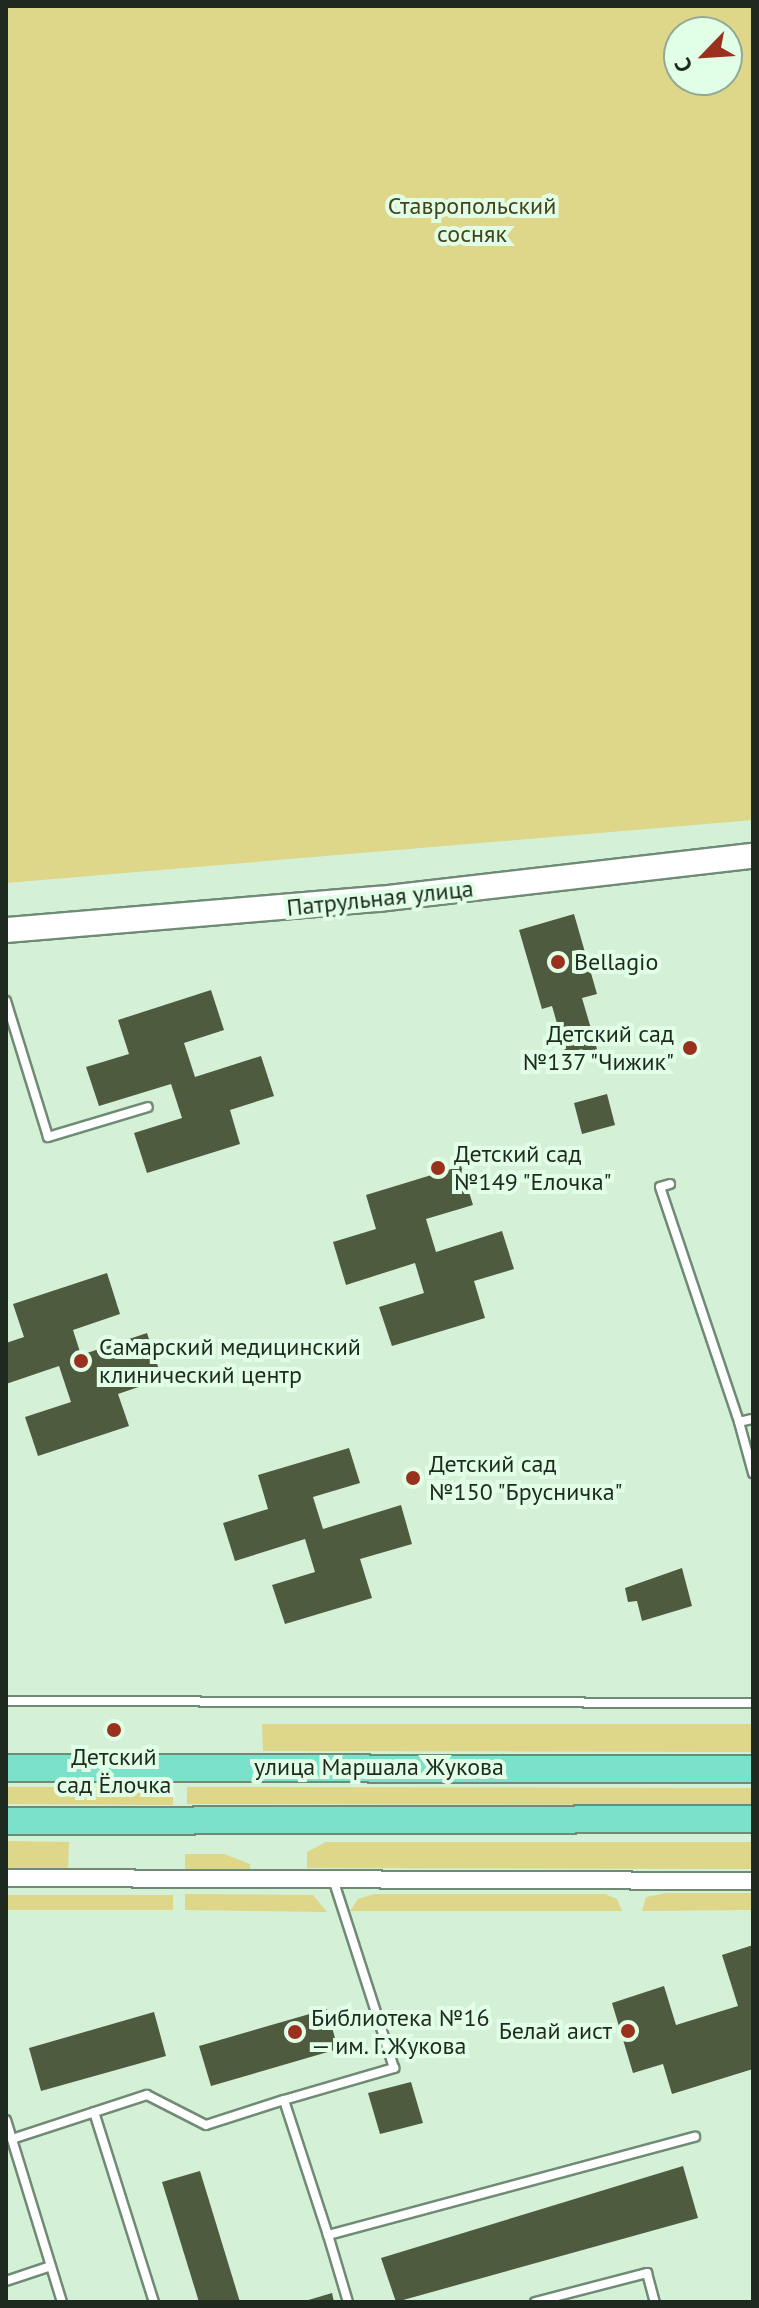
<!DOCTYPE html>
<meta charset="utf-8">
<style>
body{margin:0}
#map{position:relative;width:759px;height:2308px;overflow:hidden;background:#d4f1d8;font-family:"PT Sans",sans-serif}
div>[style]{position:absolute}
[style*='--x']{left:calc(var(--x)*1px);top:calc(var(--y)*1px);width:calc(var(--w)*1px);rotate:calc(var(--a)*1deg)}
.green>*{inset:0;background:#ded688}
.building>*{inset:0;background:#4f5b3f}
.roads{filter:drop-shadow(2px 0 #708b75) drop-shadow(-2px 0 #708b75) drop-shadow(0 2px #708b75) drop-shadow(0 -2px #708b75)}
.lane>*{height:8px;margin:-4px;padding:0 4px;transform-origin:4px;border-radius:4px;background:#fff}
.street>*{height:16px;margin:-8px;padding:0 8px;transform-origin:8px;border-radius:8px;background:#fff}
.secondary>*{height:24px;margin:-12px;padding:0 12px;transform-origin:12px;border-radius:12px;background:#fff}
.primary>*{height:26px;margin:-13px;padding:0 13px;transform-origin:13px;border-radius:13px;background:#7ae1cb}
.dots>*{width:22px;height:22px;translate:-50% -50%;box-sizing:border-box;border:4px solid #e1ffe6;border-radius:50%}
span{translate:-50% -50%;white-space:nowrap;text-align:center;line-height:1.15;-webkit-text-stroke:8px #e1ffe6;paint-order:stroke}
.park-label{font-size:24px;color:#46421c}
.street-label{font-size:24px;color:#1e2920}
.poi-label{font-size:24px;color:#1e2920}
.left{translate:0 -50%;text-align:left}
.right{translate:-100% -50%;text-align:right}
.frame{position:absolute;inset:0;border:8px solid #1e2920;pointer-events:none}
.north{position:absolute;left:663px;top:16px;width:80px;height:80px;box-sizing:border-box;background:#e1ffe6;border:2px solid #93a997;border-radius:50%;rotate:245deg;font-size:22px;font-weight:700;line-height:32px;text-align:center;color:#1e2920}
.north::after{content:'';display:block;margin:auto;width:28px;height:36px;background:#9a311e;clip-path:polygon(50% 0,100% 100%,50% 72%,0 100%)}
</style>
<div id="map">
<div class="green">
<i style="clip-path:polygon(evenodd,6px 6px,753px 6px,753px 820px,6px 883px,6px 6px,727px 32px,727px 80px,679px 80px,679px 32px,727px 32px)"></i>
<i style="clip-path:polygon(262px 1724px,753px 1724px,753px 1752px,263px 1751px)"></i>
<i style="clip-path:polygon(6px 1787px,173px 1787px,173px 1805px,6px 1804px)"></i>
<i style="clip-path:polygon(187px 1787px,753px 1788px,753px 1805px,187px 1804px)"></i>
<i style="clip-path:polygon(6px 1841px,69px 1842px,68px 1869px,6px 1869px)"></i>
<i style="clip-path:polygon(326px 1842px,753px 1842px,753px 1869px,307px 1868px,307px 1852px)"></i>
<i style="clip-path:polygon(185px 1854px,224px 1854px,250px 1864px,250px 1869px,185px 1869px)"></i>
<i style="clip-path:polygon(667px 1893px,753px 1893px,753px 1910px,642px 1911px,646px 1897px)"></i>
<i style="clip-path:polygon(185px 1894px,313px 1895px,327px 1912px,185px 1910px)"></i>
<i style="clip-path:polygon(374px 1894px,605px 1894px,617px 1899px,622px 1911px,350px 1911px,358px 1899px)"></i>
<i style="clip-path:polygon(6px 1895px,173px 1895px,173px 1910px,6px 1910px)"></i>
</div>
<div class="building">
<i style="clip-path:polygon(574px 914px,597px 994px,582px 998px,597px 1049px,567px 1058px,552px 1006px,542px 1009px,519px 930px)"></i>
<i style="clip-path:polygon(211px 990px,224px 1030px,184px 1043px,195px 1077px,261px 1056px,274px 1096px,230px 1110px,240px 1144px,147px 1173px,134px 1133px,182px 1118px,171px 1084px,99px 1106px,86px 1067px,129px 1054px,118px 1020px)"></i>
<i style="clip-path:polygon(607px 1094px,615px 1125px,582px 1134px,574px 1103px)"></i>
<i style="clip-path:polygon(461px 1166px,473px 1205px,426px 1219px,436px 1252px,502px 1231px,514px 1269px,474px 1281px,485px 1318px,392px 1346px,379px 1307px,424px 1293px,415px 1263px,346px 1285px,333px 1242px,376px 1229px,366px 1195px)"></i>
<i style="clip-path:polygon(107px 1273px,120px 1314px,73px 1330px,81px 1355px,147px 1333px,162px 1379px,118px 1394px,129px 1426px,38px 1456px,25px 1417px,71px 1402px,59px 1366px,6px 1384px,6px 1343px,24px 1337px,13px 1304px)"></i>
<i style="clip-path:polygon(349px 1448px,360px 1483px,313px 1497px,323px 1529px,401px 1505px,412px 1544px,360px 1559px,372px 1598px,285px 1624px,272px 1585px,315px 1572px,305px 1539px,235px 1561px,223px 1523px,268px 1509px,258px 1475px)"></i>
<i style="clip-path:polygon(682px 1568px,692px 1606px,642px 1621px,637px 1601px,628px 1602px,625px 1588px)"></i>
<i style="clip-path:polygon(753px 1945px,753px 2069px,672px 2094px,663px 2064px,633px 2073px,612px 2003px,664px 1986px,676px 2025px,738px 2006px,722px 1955px)"></i>
<i style="clip-path:polygon(327px 2009px,338px 2049px,211px 2086px,199px 2046px)"></i>
<i style="clip-path:polygon(154px 2012px,166px 2056px,41px 2091px,29px 2048px)"></i>
<i style="clip-path:polygon(411px 2082px,423px 2123px,380px 2134px,368px 2093px)"></i>
<i style="clip-path:polygon(683px 2166px,698px 2218px,396px 2302px,381px 2258px)"></i>
<i style="clip-path:polygon(200px 2171px,240px 2302px,199px 2302px,162px 2182px)"></i>
<i style="clip-path:polygon(332px 2293px,334px 2302px,305px 2302px,305px 2301px)"></i>
</div>
<div class="roads">
<div class="lane">
<i style="--x:6;--y:1001;--w:142;--a:72.8"></i>
<i style="--x:48;--y:1137;--w:104;--a:-16.7"></i>
<i style="--x:670;--y:1184;--w:10;--a:163"></i>
<i style="--x:660;--y:1187;--w:248;--a:71.4"></i>
<i style="--x:752;--y:1419;--w:13;--a:167"></i>
<i style="--x:739;--y:1422;--w:53;--a:74.6"></i>
<i style="--x:6;--y:1701;--w:747;--a:0.15"></i>
<i style="--x:94;--y:2112;--w:199;--a:72.5"></i>
<i style="--x:6;--y:2120;--w:190;--a:72.9"></i>
<i style="--x:12;--y:2139;--w:142;--a:-18.1"></i>
<i style="--x:147;--y:2095;--w:66;--a:27"></i>
<i style="--x:206;--y:2125;--w:82;--a:-17.8"></i>
<i style="--x:328;--y:2235;--w:142;--a:-108.1"></i>
<i style="--x:284;--y:2100;--w:115;--a:-16.2"></i>
<i style="--x:394;--y:2068;--w:199;--a:-107.9"></i>
<i style="--x:6;--y:2281;--w:47;--a:-18.4"></i>
<i style="--x:348;--y:2302;--w:70;--a:-106.6"></i>
<i style="--x:328;--y:2235;--w:380;--a:-15"></i>
<i style="--x:535;--y:2302;--w:116;--a:-14.5"></i>
<i style="--x:647;--y:2273;--w:30;--a:75"></i>
</div>
<div class="street">
<i style="--x:6;--y:1878;--w:747;--a:0.23"></i>
</div>
<div class="secondary">
<i style="--x:6;--y:930;--w:374;--a:-4.8"></i>
<i style="--x:379;--y:899;--w:376;--a:-6.6"></i>
</div>
<div class="primary">
<i style="--x:6;--y:1768;--w:747;--a:0.08"></i>
<i style="--x:6;--y:1821;--w:747;--a:-0.15"></i>
</div>
</div>
<div class="dots">
<i style="left:558px;top:962px;background:#9a311e"></i>
<i style="left:690px;top:1048px;background:#9a311e"></i>
<i style="left:438px;top:1168px;background:#9a311e"></i>
<i style="left:81px;top:1361px;background:#9a311e"></i>
<i style="left:413px;top:1478px;background:#9a311e"></i>
<i style="left:114px;top:1730px;background:#9a311e"></i>
<i style="left:628px;top:2031px;background:#9a311e"></i>
<i style="left:295px;top:2032px;background:#9a311e"></i>
</div>
<div class="park-label">
<span style="left:472px;top:220px">Ставропольский<br>сосняк</span>
</div>
<div class="street-label">
<span style="left:380px;top:898px;rotate:-6deg">Патрульная улица</span>
<span style="left:379px;top:1767px">улица Маршала Жукова</span>
</div>
<div class="poi-label">
<span class="left" style="left:574px;top:962px">Bellagio</span>
<span class="right" style="left:674px;top:1048px">Детский сад<br>№137 "Чижик"</span>
<span class="left" style="left:454px;top:1168px">Детский сад<br>№149 "Елочка"</span>
<span class="left" style="left:99px;top:1361px">Самарский медицинский<br>клинический центр</span>
<span class="left" style="left:429px;top:1478px">Детский сад<br>№150 "Брусничка"</span>
<span style="left:114px;top:1771px">Детский<br>сад Ёлочка</span>
<span class="left" style="left:311px;top:2032px">Библиотека №16<br>— им. Г.Жукова</span>
<span class="right" style="left:612px;top:2031px">Белай аист</span>
</div>
<div class="frame"></div>
<div class="north">С</div>
</div>
